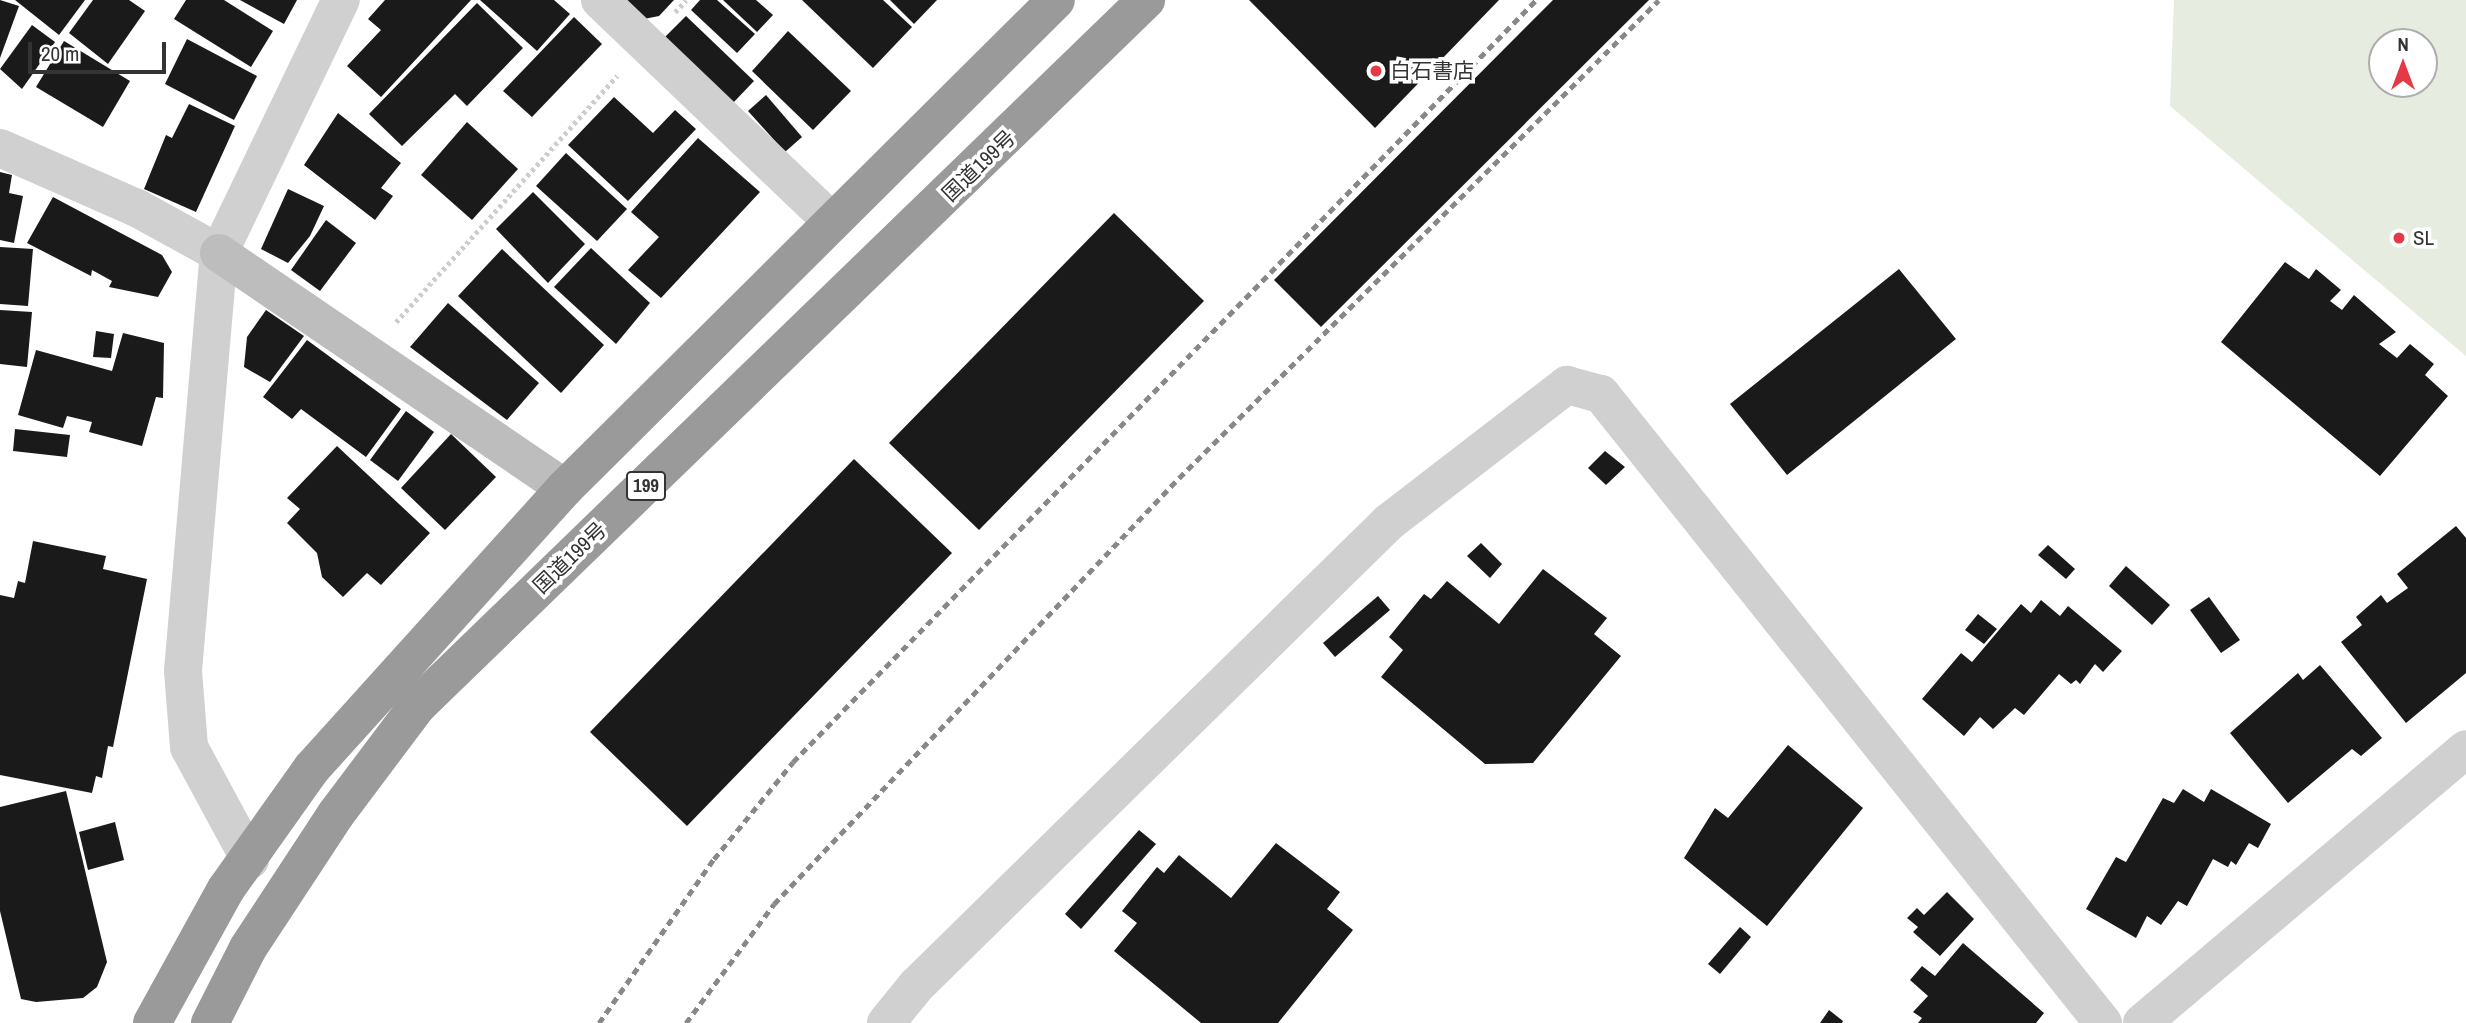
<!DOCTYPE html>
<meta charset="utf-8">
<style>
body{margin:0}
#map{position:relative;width:2466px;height:1023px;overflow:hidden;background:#fff;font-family:"Archivo Narrow","Noto Sans JP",sans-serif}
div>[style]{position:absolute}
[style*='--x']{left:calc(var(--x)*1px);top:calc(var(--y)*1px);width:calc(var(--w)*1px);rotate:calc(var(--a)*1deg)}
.green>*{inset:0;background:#e6ecdf}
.building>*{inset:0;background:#1a1a1a}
.path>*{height:4.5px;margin-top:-2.25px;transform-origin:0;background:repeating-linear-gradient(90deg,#cdcdcd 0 3.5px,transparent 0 7px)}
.street>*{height:38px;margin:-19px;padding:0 19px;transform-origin:19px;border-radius:19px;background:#d0d0d0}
.secondary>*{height:38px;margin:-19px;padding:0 19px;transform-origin:19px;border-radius:19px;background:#bdbdbd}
.highway>*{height:38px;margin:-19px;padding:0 19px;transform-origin:19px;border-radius:19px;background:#9a9a9a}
.rail>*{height:5px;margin-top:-2.5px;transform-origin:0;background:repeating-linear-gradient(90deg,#888 0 7px,transparent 0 12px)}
.dots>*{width:19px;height:19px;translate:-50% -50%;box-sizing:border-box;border:4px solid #fff;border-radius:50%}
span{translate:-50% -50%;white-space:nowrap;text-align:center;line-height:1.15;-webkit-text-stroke:7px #fff;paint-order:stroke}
.shield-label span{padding:2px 5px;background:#fff;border:2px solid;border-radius:5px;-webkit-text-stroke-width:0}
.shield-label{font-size:19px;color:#333;font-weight:700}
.poi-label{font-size:21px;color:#333}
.left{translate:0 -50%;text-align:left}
.street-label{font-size:21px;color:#333}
.north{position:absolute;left:2368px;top:28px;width:70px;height:70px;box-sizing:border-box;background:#fff;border:2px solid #adadad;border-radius:50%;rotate:0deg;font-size:19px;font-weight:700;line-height:28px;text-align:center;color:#333}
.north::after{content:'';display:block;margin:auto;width:24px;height:32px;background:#e63946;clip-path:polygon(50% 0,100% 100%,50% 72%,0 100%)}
.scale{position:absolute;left:28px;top:42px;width:138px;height:32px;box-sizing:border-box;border:4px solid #333;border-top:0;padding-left:9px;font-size:21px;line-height:24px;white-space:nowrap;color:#333;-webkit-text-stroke:5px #fff;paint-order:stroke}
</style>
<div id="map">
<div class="green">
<i style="clip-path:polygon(evenodd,2174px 0,2466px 0,2466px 356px,2170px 106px,2174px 0,2382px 42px,2424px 42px,2424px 84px,2382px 84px,2382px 42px)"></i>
</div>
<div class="building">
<i style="clip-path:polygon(0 0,19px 6px,0 58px)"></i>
<i style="clip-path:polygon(15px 0,85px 0,59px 35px)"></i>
<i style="clip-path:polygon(93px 0,129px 0,145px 11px,108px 64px,69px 33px)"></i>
<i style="clip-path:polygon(186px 0,224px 0,273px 31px,251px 67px,174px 19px)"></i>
<i style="clip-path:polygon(240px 0,297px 0,284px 24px)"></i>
<i style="clip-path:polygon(385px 0,471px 0,381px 97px,347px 66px,381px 30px,368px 19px)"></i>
<i style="clip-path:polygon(480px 0,554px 0,570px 14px,537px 51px)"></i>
<i style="clip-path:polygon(624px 0,674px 0,659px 16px,644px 19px)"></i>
<i style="clip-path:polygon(700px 0,717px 0,755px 34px,737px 53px,691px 10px)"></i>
<i style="clip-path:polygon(723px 0,756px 0,773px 15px,757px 32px)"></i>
<i style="clip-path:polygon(802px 0,883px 0,912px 27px,873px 68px)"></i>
<i style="clip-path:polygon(890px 0,937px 0,914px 24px)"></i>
<i style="clip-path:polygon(1249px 0,1499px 0,1375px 128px)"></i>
<i style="clip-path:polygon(1553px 0,1649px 0,1321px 327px,1274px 280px)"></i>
<i style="clip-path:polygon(477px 3px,523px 48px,467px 106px,455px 94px,402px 146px,369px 114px)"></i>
<i style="clip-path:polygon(686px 16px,754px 81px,732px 104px,664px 38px)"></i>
<i style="clip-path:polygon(574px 17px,602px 44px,532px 117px,503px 91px)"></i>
<i style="clip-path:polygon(32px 25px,55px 42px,22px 89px,0 69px)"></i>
<i style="clip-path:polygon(788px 31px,851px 91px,813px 130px,752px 71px)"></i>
<i style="clip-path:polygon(187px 39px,257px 76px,234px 120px,165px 84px)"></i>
<i style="clip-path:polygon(64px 41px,130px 81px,103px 127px,36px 87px)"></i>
<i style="clip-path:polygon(766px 95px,802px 137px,785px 152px,748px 111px)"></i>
<i style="clip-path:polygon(614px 97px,653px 133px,675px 110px,696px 129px,628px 201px,568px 145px)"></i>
<i style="clip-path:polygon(189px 104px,235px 126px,196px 212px,144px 189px,166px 135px,172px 138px)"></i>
<i style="clip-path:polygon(338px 113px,401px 163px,381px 188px,393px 196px,375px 220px,304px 165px)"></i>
<i style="clip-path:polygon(467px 122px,518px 169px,472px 220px,421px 175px)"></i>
<i style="clip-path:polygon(698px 138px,760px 192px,661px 298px,628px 270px,659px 237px,631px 212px)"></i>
<i style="clip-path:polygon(566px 153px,627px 209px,597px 241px,536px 186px)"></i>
<i style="clip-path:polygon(0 172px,12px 175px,9px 193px,23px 196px,14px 243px,0 240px)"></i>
<i style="clip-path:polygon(288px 189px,324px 206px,310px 236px,288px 263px,261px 249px)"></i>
<i style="clip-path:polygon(533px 192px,585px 244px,548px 283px,496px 229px)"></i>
<i style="clip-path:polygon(53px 197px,162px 255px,172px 272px,158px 297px,109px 287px,112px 281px,92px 270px,91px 276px,27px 243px)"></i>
<i style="clip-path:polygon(1114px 213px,1204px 301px,979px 530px,889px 443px)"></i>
<i style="clip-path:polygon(326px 220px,356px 243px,320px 291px,291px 270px)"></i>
<i style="clip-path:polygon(0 247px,33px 249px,28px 306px,0 304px)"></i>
<i style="clip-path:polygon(591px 248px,650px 303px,616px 344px,554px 287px)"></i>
<i style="clip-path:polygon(502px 249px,604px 345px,561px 393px,458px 296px)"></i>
<i style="clip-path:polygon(2285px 262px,2309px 279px,2316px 269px,2341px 290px,2330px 301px,2342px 310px,2354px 295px,2396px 332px,2379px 344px,2397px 358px,2410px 344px,2434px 364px,2425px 375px,2448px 396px,2380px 476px,2221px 342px)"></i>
<i style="clip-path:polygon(1899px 269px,1956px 339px,1787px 475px,1730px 404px)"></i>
<i style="clip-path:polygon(448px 303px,539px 383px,507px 420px,410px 347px)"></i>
<i style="clip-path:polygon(0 310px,32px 312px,27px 367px,0 364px)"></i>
<i style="clip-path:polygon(266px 310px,304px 336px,270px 382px,244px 367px,247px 337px)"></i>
<i style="clip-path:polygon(96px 331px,114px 334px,111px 358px,93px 357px)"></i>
<i style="clip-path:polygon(123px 333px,164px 343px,163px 398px,156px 397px,142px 446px,89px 432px,92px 422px,67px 416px,63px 428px,18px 415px,36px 350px,112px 371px)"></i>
<i style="clip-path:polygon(307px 340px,401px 409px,366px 457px,301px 409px,292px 419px,263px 397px)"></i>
<i style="clip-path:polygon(406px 411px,434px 432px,398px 481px,370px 460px)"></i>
<i style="clip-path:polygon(15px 429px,70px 435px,67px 457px,13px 451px)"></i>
<i style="clip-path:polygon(451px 434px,496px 477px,445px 530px,401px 488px)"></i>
<i style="clip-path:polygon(337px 446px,430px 533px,381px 585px,367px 573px,343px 597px,322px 577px,317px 553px,287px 523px,300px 509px,287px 498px)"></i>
<i style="clip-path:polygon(1605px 451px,1625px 467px,1606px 485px,1588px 468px)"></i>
<i style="clip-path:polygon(854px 459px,952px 553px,687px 826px,590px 732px)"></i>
<i style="clip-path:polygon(2456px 526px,2466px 538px,2466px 673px,2406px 723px,2341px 642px,2362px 625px,2356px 617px,2381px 595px,2387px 603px,2408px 588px,2397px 574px)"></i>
<i style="clip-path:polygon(33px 541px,106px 556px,103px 569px,147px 579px,113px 747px,108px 746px,102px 778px,96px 776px,92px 793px,0 775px,0 595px,14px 598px,18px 581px,25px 583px)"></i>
<i style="clip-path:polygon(1481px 543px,1502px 564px,1490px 578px,1467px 556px)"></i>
<i style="clip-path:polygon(2048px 545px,2075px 569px,2066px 579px,2038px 555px)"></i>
<i style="clip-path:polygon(2126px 566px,2170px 605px,2152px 625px,2109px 586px)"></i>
<i style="clip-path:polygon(1543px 569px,1607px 618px,1594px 634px,1621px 656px,1533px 763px,1485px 764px,1381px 677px,1403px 650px,1389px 637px,1424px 594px,1431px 599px,1447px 581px,1499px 624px)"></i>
<i style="clip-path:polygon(1378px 596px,1390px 610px,1335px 657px,1323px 643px)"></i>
<i style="clip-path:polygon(2209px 597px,2240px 640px,2221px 653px,2190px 610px)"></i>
<i style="clip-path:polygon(2041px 600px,2060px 616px,2068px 606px,2122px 651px,2103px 672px,2095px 664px,2080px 684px,2076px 680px,2071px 684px,2059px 674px,2024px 715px,2015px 708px,1993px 729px,1980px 717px,1964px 736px,1922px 699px,1961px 653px,1972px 662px,2021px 604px,2031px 613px)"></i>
<i style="clip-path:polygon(1978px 614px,1997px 629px,1984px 644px,1965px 630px)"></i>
<i style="clip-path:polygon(2320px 665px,2382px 738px,2361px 756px,2352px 749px,2288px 803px,2230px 733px,2298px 673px,2303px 680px)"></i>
<i style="clip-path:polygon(1788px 745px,1863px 808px,1767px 926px,1684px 858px,1715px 808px,1728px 818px)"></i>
<i style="clip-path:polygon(2183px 789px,2204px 802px,2211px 789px,2271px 824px,2258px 848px,2249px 843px,2236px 865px,2231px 861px,2228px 867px,2213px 859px,2187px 906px,2178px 901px,2161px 925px,2147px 916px,2136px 938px,2086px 909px,2116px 857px,2126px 862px,2163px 798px,2174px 803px)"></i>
<i style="clip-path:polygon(66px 791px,107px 962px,97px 987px,83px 998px,36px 1002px,21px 999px,0 911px,0 807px)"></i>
<i style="clip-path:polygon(115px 822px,124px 860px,88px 870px,79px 832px)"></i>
<i style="clip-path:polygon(1139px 830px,1156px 844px,1081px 929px,1065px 914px)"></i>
<i style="clip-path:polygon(1276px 843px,1340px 892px,1327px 909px,1353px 930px,1278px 1023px,1201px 1023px,1114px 951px,1137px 923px,1122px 911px,1157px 867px,1164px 873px,1179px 855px,1231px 898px)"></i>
<i style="clip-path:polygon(1947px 892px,1974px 919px,1940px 956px,1913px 932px,1918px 927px,1907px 918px,1917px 908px,1924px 915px)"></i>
<i style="clip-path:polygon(1740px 927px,1751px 937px,1720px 974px,1708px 964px)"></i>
<i style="clip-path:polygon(1963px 943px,2044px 1013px,2036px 1023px,1918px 1023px,1922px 1018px,1913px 1012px,1928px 996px,1910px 980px,1922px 966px,1935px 976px)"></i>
<i style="clip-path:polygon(1829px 1010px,1843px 1021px,1842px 1023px,1820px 1023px)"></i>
</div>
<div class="path">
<i style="--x:675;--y:12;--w:16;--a:-47"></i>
<i style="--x:396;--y:322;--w:331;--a:-48.1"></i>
</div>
<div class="street">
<i style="--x:600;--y:0;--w:320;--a:43.7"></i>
<i style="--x:0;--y:148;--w:150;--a:23.7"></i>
<i style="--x:137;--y:208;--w:94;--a:28.8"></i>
<i style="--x:250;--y:860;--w:128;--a:-118.4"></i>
<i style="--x:189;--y:747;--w:76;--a:-94.5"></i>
<i style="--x:183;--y:671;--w:420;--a:-85.1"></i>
<i style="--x:219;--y:253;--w:281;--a:-64.3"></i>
<i style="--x:886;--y:1023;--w:48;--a:-51"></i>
<i style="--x:916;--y:986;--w:663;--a:-44.45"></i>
<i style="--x:1389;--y:522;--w:225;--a:-37.6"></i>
<i style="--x:1567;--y:385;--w:35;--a:15"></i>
<i style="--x:1601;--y:394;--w:805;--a:51.41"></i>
<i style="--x:2142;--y:1023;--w:424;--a:-40.2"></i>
</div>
<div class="secondary">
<i style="--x:219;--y:253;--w:418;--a:34.2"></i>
</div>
<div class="highway">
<i style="--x:152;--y:1023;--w:153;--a:-61.1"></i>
<i style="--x:226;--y:889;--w:148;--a:-54.6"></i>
<i style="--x:312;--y:768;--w:377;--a:-47.9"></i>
<i style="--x:565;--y:488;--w:692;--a:-44.82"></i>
<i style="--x:210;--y:1023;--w:84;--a:-63.1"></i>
<i style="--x:248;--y:948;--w:160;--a:-56.7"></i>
<i style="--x:336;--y:814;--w:135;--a:-53.1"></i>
<i style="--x:417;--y:706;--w:1015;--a:-44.08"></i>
</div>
<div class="rail">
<i style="--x:599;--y:1023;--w:200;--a:-55"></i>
<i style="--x:714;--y:859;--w:125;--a:-50.8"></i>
<i style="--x:793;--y:762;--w:1064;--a:-45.72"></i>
<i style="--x:686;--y:1023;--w:148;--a:-53.5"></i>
<i style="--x:774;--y:904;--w:588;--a:-46.45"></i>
<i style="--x:1179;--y:478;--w:677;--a:-44.88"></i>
</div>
<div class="dots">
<i style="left:1376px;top:71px;background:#e63946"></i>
<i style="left:2399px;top:238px;background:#e63946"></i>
</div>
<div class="shield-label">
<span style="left:646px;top:486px">199</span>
</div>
<div class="poi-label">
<span class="left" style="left:1390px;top:71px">白石書店</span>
<span class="left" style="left:2413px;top:238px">SL</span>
</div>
<div class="street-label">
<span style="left:979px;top:166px;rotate:-44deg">国道199号</span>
<span style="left:570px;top:558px;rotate:-44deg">国道199号</span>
</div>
<div class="north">N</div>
<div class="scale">20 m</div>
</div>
